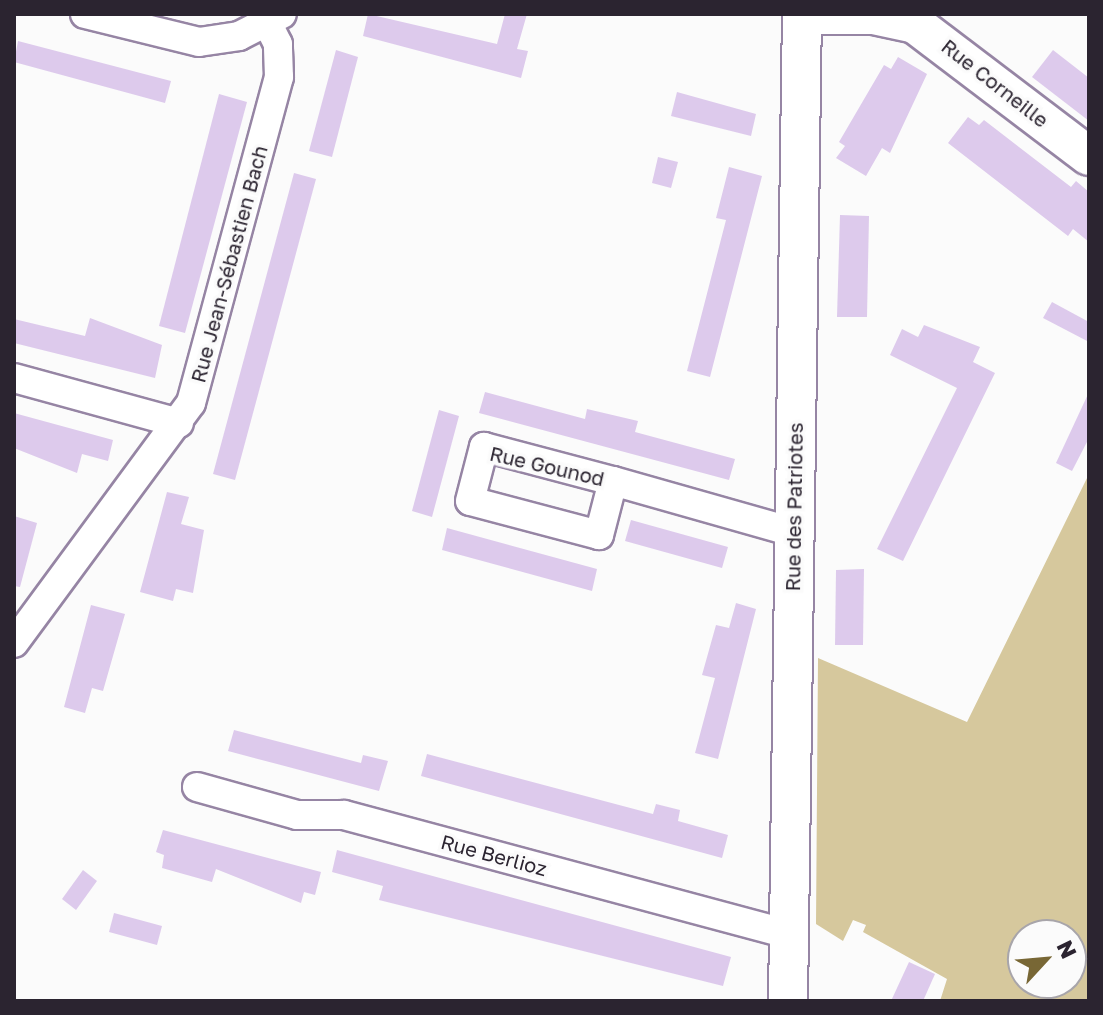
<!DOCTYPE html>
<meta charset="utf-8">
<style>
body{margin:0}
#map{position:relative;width:1103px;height:1015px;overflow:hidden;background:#fbfbfb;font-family:"Golos Text",sans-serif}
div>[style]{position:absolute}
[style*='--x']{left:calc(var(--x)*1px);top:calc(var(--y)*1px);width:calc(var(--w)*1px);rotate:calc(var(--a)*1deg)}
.green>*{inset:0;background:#d6c89d}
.building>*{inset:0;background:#ddcaec}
.roads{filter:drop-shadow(2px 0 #9685a4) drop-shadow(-2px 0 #9685a4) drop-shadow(0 2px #9685a4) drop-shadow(0 -2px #9685a4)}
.street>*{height:28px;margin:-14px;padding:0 14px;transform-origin:14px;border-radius:14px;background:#fff}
.secondary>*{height:38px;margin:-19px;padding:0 19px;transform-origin:19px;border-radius:19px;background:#fff}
span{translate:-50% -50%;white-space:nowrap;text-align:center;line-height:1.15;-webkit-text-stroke:7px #fbfbfb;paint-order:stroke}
.street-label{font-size:20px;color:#2b2430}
.frame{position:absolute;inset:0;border:16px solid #2b2430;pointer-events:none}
.north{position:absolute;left:1007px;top:919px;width:80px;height:80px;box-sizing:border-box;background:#fbfbfb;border:2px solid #a8a5aa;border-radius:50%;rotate:64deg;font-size:22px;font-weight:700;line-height:32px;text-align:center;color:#2b2430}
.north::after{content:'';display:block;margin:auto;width:28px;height:36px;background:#786735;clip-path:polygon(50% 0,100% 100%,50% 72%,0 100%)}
</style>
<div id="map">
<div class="green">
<i style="clip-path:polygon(evenodd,1089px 474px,1089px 1001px,940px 1001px,947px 979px,863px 932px,866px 925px,853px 920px,843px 941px,816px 924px,818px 658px,967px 722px,1089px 474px,1023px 935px,1071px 935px,1071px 983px,1023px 983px,1023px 935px)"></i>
</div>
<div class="building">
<i style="clip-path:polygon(368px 14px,497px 44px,505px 14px,527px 14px,517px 49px,528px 51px,521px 78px,363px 36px)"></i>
<i style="clip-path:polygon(18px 41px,171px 81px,165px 103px,14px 62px)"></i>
<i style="clip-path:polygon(336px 50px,358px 57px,332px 157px,309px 151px)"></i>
<i style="clip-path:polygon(1053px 50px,1089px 78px,1089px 121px,1032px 77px)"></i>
<i style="clip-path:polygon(898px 57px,927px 74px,890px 153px,882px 148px,866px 176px,836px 158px,845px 146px,839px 142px,884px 65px,891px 69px)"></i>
<i style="clip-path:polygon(677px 92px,756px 114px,751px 136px,671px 116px)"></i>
<i style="clip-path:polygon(219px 94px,247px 102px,185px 333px,159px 326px)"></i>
<i style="clip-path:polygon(968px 117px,979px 125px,984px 120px,1071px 187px,1076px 181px,1089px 192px,1089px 242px,1073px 229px,1068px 236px,948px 143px)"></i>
<i style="clip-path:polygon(658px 157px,678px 162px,671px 188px,652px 183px)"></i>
<i style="clip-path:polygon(729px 167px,762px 176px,710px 377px,687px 371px,726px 220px,716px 218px)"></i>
<i style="clip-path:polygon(294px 173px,316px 179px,235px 480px,213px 474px)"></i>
<i style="clip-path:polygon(840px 215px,869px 216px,867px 317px,837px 317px)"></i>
<i style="clip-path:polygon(1052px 302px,1089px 322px,1089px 342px,1043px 318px)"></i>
<i style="clip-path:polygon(90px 318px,162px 345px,155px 378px,14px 343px,14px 319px,85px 336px)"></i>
<i style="clip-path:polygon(924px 325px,980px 347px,973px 362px,995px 373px,903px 561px,877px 549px,957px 388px,890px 355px,902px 329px,918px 337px)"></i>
<i style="clip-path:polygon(485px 392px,585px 419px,587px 409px,638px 421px,635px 432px,735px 459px,729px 480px,479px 413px)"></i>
<i style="clip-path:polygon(1089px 392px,1089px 438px,1072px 471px,1056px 463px)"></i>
<i style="clip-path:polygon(439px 410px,459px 416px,432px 517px,412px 511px)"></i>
<i style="clip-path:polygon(14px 413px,113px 440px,108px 461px,82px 454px,77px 473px,14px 448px)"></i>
<i style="clip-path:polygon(167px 492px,189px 497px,181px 524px,204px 530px,193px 593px,176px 589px,173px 601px,140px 592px)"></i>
<i style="clip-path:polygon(14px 516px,37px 523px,20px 587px,14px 586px)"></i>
<i style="clip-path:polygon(631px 520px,728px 547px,722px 568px,625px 541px)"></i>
<i style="clip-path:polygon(447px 528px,597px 569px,592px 591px,442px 550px)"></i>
<i style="clip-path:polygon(864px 569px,863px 645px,835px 645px,836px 570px)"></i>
<i style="clip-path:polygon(736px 603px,756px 609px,718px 759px,695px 753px,715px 678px,702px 675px,716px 625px,729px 628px)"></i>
<i style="clip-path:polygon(91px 605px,125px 614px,103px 691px,92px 688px,85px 713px,64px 707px)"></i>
<i style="clip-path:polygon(234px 730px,361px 763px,363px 755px,388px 761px,379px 791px,228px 751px)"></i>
<i style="clip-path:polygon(427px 754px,653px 814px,656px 804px,680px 810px,678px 821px,728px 835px,722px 858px,421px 776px)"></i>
<i style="clip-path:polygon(163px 830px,321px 872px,315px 895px,304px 892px,301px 903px,216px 869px,212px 882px,162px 868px,164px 855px,156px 852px)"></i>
<i style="clip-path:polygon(337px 850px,731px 957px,723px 986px,379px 900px,383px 886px,332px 872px)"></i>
<i style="clip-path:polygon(83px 870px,97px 881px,76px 910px,62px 899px)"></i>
<i style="clip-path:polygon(114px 913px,162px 926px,157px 945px,109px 932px)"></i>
<i style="clip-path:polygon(909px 962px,935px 974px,923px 1001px,891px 1001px)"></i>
</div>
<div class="roads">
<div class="street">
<i style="--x:85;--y:14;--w:117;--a:13.8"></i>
<i style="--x:199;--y:42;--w:40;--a:-8.5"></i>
<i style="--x:239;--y:36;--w:48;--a:-27.1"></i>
<i style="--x:14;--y:378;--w:171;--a:15.3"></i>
<i style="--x:613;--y:481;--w:56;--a:104.5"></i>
<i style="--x:599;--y:535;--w:133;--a:-165.2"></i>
<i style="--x:470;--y:501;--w:56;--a:-75.5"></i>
<i style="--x:484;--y:447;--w:133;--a:14.8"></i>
<i style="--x:613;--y:481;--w:187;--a:15.8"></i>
<i style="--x:14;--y:643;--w:298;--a:-53.6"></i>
<i style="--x:191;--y:403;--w:338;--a:-74.9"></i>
<i style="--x:279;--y:77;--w:33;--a:-92"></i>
<i style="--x:278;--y:44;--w:25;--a:-117"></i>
<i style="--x:197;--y:787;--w:104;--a:15.6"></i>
<i style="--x:297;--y:815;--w:47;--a:0"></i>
<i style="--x:344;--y:815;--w:461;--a:15"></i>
</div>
<div class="secondary">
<i style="--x:802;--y:15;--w:71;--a:0"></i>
<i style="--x:873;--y:15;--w:43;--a:12.1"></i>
<i style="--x:915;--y:24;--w:218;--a:37.2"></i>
<i style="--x:788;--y:1001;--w:987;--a:-89.19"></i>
</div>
</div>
<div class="street-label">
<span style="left:995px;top:83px;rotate:38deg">Rue Corneille</span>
<span style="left:229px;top:264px;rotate:-75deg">Rue Jean-Sébastien Bach</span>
<span style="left:547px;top:466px;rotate:13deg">Rue Gounod</span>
<span style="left:794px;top:507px;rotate:-89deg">Rue des Patriotes</span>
<span style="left:494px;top:855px;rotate:15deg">Rue Berlioz</span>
</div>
<div class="frame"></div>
<div class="north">N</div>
</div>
